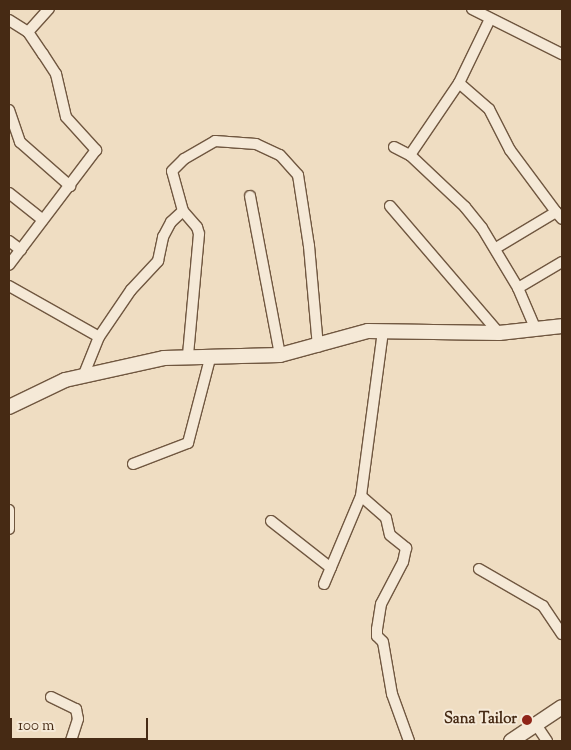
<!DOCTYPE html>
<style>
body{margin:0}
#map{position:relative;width:571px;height:750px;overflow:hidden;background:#efddc2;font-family:"Sorts Mill Goudy",serif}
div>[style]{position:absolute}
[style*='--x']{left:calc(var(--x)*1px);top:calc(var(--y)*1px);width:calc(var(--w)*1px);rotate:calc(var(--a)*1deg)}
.roads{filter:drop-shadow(1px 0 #705740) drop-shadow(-1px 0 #705740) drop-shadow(0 1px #705740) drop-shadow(0 -1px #705740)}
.street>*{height:10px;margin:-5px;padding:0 5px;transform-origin:5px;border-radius:5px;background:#f5e9d7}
.secondary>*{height:14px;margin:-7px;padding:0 7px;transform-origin:7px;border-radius:7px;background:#f5e9d7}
.dots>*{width:14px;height:14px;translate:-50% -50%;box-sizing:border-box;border:2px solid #f5e9d7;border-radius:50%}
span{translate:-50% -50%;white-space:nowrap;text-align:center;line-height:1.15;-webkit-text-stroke:4px #f5e9d7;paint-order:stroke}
.poi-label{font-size:15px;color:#462a14;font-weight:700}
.right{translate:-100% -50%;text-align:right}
.frame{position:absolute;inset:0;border:10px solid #462a14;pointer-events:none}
.scale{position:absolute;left:10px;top:718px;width:138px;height:22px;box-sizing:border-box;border:2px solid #462a14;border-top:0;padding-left:6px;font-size:15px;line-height:18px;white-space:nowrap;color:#462a14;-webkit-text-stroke:4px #f5e9d7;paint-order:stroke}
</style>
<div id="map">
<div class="roads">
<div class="street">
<i style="--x:472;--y:9;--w:101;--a:26.6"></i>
<i style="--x:9;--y:20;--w:22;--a:32"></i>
<i style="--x:28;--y:32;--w:27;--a:56"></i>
<i style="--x:43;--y:54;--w:24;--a:57"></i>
<i style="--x:56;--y:74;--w:44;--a:76.9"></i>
<i style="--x:66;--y:117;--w:45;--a:47.7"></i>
<i style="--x:96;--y:150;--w:144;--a:127.1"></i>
<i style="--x:28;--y:32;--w:31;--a:-48"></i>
<i style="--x:459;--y:83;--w:40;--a:41"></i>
<i style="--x:489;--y:109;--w:46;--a:62.9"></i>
<i style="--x:510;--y:150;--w:77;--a:53.4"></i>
<i style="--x:9;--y:110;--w:34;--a:71"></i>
<i style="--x:20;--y:142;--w:67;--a:41.3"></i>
<i style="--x:394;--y:147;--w:18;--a:27"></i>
<i style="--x:410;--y:155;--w:76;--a:43.4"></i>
<i style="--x:465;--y:207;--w:27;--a:51"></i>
<i style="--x:482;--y:228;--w:70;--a:59"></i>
<i style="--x:518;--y:288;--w:46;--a:66.8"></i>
<i style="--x:410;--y:155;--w:87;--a:-55.8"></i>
<i style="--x:459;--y:83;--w:71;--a:-64.2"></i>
<i style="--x:9;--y:193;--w:43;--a:38.5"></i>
<i style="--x:250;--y:196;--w:162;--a:79.3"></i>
<i style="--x:390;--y:206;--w:167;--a:49.4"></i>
<i style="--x:183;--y:211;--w:41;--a:-105.4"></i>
<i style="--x:172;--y:171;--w:17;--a:-45"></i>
<i style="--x:184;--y:159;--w:36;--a:-30"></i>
<i style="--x:215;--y:141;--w:41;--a:4.2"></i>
<i style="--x:256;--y:144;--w:26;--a:25"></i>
<i style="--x:280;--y:155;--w:27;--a:48"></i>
<i style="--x:298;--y:175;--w:72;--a:81.2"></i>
<i style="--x:309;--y:246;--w:101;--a:84.9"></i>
<i style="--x:9;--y:241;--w:15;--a:37"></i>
<i style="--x:496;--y:248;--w:70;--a:-31"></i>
<i style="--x:556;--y:212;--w:9;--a:49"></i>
<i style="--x:9;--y:286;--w:103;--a:29.5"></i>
<i style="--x:518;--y:288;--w:51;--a:-30.6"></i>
<i style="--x:84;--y:374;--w:40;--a:-68"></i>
<i style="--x:99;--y:337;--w:57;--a:-55.8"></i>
<i style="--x:131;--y:290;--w:40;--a:-47"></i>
<i style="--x:158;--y:261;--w:25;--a:-78"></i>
<i style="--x:163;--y:237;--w:17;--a:-62"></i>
<i style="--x:171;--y:222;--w:16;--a:-43"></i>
<i style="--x:183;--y:211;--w:21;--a:49"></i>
<i style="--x:197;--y:227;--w:7;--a:74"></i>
<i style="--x:199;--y:234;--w:122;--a:95.2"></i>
<i style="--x:133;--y:464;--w:59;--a:-20.9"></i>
<i style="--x:188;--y:443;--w:91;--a:-75.4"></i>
<i style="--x:361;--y:496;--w:33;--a:41"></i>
<i style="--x:386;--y:518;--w:17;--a:77"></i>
<i style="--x:390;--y:535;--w:21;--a:39"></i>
<i style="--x:406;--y:548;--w:14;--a:102"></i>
<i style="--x:403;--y:562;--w:47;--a:117.6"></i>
<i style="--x:381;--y:604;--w:25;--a:99"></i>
<i style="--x:377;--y:629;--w:7;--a:90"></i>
<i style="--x:377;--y:636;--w:8;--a:45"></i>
<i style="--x:383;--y:642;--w:53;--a:80.2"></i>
<i style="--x:392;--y:694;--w:50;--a:70.1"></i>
<i style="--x:9;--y:510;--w:19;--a:90"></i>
<i style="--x:271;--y:521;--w:76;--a:38.1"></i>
<i style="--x:479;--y:569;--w:74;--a:30"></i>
<i style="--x:543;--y:606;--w:34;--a:56"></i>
<i style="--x:324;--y:584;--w:95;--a:-67.2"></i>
<i style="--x:361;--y:496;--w:165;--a:-82.4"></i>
<i style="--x:51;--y:697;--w:28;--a:26"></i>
<i style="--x:76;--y:709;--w:10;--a:79"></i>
<i style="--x:78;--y:719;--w:23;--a:108"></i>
<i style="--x:537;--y:726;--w:18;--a:56"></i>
</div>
<div class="secondary">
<i style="--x:9;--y:407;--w:62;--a:-25.7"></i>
<i style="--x:65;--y:380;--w:101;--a:-12.5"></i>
<i style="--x:164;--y:358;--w:116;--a:-1.5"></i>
<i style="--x:280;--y:355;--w:91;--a:-15.3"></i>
<i style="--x:368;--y:331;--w:131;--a:0.9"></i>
<i style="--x:499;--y:333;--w:63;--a:-6.3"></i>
<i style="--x:511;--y:741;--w:61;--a:-33.7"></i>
</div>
</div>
<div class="dots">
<i style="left:527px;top:720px;background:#8f2418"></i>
</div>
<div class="poi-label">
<span class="right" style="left:517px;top:720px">Sana Tailor</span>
</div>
<div class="frame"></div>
<div class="scale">100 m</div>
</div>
